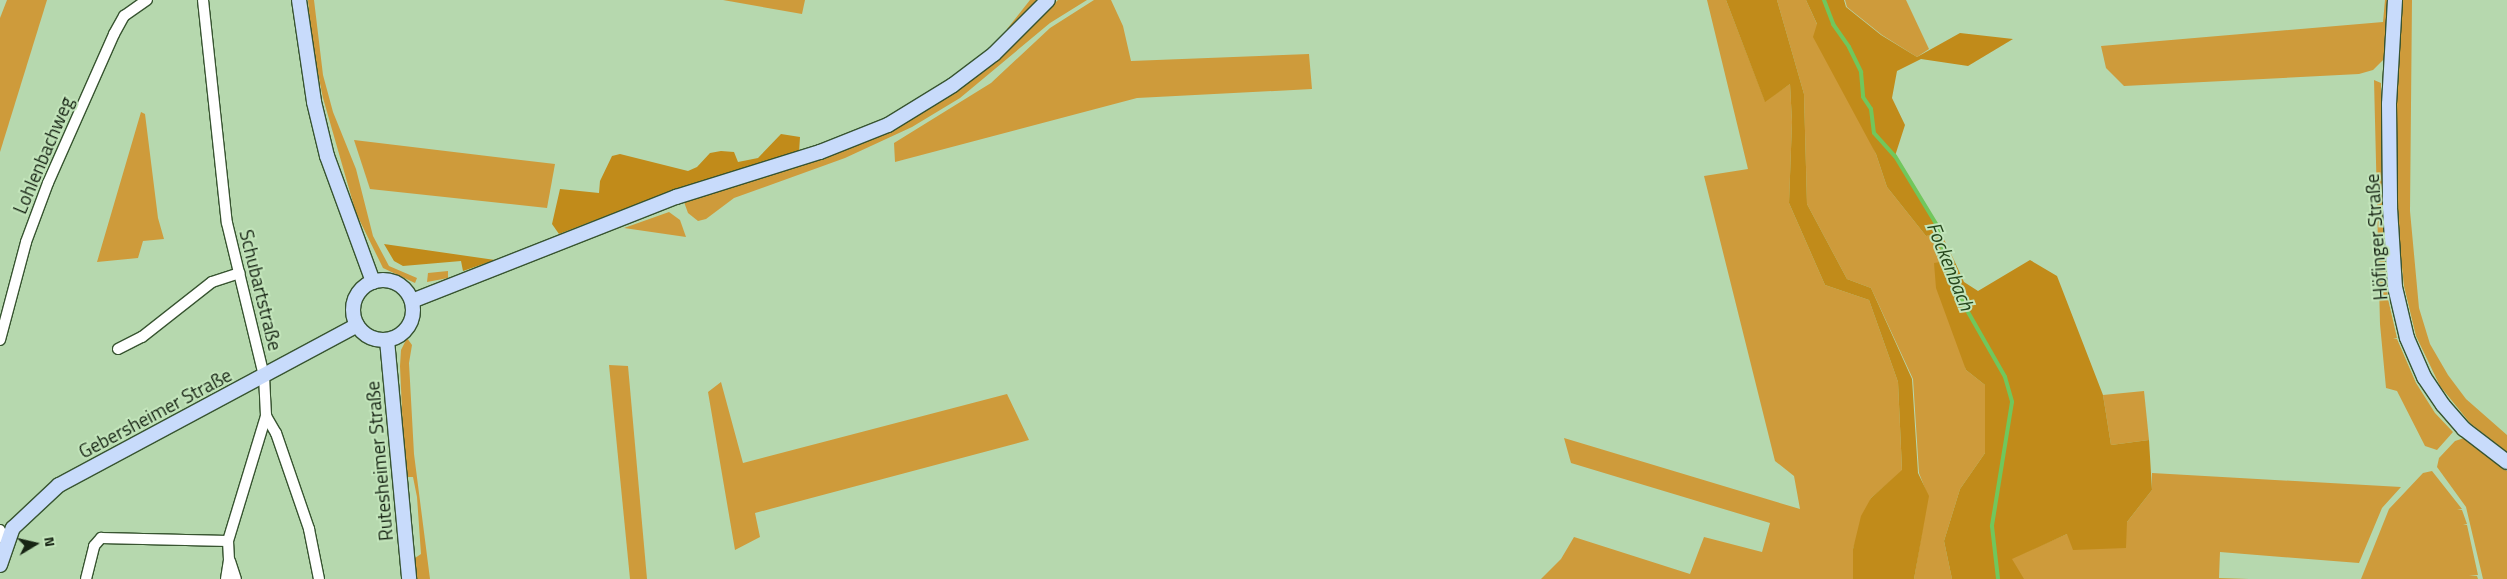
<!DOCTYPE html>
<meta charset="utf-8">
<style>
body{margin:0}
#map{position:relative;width:2507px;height:579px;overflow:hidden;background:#b6d8ae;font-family:"Titillium Web",sans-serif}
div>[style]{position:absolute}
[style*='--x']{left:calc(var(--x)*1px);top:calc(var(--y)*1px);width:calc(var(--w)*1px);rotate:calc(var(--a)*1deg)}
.green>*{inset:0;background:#ce9b3b}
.forest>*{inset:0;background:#c18b1a}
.stream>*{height:4px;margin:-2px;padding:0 2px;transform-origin:2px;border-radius:2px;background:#71c75c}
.roads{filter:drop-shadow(1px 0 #375430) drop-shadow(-1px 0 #375430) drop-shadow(0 1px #375430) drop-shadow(0 -1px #375430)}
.street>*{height:10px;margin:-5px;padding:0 5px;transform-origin:5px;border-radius:5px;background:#fff}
.secondary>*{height:14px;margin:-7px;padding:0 7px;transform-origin:7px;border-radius:7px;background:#c8dbfb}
.secondary>.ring{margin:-7px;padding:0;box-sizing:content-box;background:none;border:14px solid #c8dbfb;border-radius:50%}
span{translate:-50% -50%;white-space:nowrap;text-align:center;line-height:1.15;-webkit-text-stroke:4px #c3e5bb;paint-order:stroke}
.street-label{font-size:19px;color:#172414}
.water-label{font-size:20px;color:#24451b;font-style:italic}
.north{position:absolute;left:10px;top:519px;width:50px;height:50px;-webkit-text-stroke:4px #c3e5bb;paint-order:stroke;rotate:81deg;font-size:14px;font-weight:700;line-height:20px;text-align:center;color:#172414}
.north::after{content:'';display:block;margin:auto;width:18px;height:22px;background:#172414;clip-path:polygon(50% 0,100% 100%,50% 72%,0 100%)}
</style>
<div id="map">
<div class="green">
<i style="clip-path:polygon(7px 0,47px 0,0 152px,0 18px)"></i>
<i style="clip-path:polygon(308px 0,314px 0,323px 75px,333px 112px,356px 169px,373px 236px,389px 266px,417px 278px,415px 283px,383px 268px,356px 213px,323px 98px,312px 44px)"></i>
<i style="clip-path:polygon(723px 0,805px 0,802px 14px)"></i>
<i style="clip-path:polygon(1030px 0,1041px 0,1012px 29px,1007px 29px)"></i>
<i style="clip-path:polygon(1058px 0,1087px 0,1050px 23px,960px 98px,912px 127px,845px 158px,734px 198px,706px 219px,698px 221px,688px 213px,684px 202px,841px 152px,901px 125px,988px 68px)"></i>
<i style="clip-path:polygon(1094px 0,1111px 0,1123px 26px,1131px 61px,1309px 54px,1312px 89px,1137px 98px,895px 162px,894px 143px,991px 83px,1050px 28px)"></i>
<i style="clip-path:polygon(1707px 0,1726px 0,1765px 101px,1790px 84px,1792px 122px,1789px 203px,1825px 285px,1869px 300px,1898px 382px,1902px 471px,1871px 498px,1853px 549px,1853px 579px,1541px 579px,1561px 559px,1574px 537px,1690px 574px,1704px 537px,1762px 552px,1770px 523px,1571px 463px,1564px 438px,1800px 509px,1794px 476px,1775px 461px,1704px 176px,1748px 169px)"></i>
<i style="clip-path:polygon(1777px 0,1806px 0,1876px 154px,1887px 187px,1926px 236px,1933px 235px,1938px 227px,1954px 260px,1940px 262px,1966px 370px,1985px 385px,1985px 453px,1960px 489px,1944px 541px,1952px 579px,1914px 579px,1928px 496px,1919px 473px,1913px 379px,1871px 288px,1847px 279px,1807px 204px,1804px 94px)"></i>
<i style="clip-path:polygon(1845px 0,1906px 0,1929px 49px,1917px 57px,1882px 35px,1847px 7px)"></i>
<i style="clip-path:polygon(2385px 0,2388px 0,2384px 59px,2373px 70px,2359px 74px,2124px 86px,2106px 68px,2101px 46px,2383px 22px)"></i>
<i style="clip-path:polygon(2401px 0,2412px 0,2410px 211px,2419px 308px,2430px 344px,2448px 375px,2466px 399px,2507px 435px,2507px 452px,2470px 423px,2440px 386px,2416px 336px,2404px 286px,2397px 221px,2396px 107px)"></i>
<i style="clip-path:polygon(2374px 80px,2381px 83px,2384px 250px,2388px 299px,2397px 338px,2393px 338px,2397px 339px,2416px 383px,2435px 413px,2453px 432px,2437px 450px,2425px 446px,2397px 391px,2386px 388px,2380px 324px)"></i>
<i style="clip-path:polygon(141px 112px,145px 114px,158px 218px,164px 239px,143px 241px,138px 258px,97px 262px)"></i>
<i style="clip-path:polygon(354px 140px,555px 164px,547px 208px,370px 189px)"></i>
<i style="clip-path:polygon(669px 212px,680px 220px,686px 237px,624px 228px)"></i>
<i style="clip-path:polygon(448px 271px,448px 278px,427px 282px,428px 273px)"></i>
<i style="clip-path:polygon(407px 338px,412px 345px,409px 363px,414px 454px,430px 579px,417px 579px,415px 558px,421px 554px,417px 497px,413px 477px,405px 477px,400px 366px,401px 350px)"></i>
<i style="clip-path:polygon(609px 365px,628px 366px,647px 579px,630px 579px)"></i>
<i style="clip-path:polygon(721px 382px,743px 463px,1007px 394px,1029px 440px,755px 513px,760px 537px,735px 550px,708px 392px)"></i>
<i style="clip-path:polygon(2144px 391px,2149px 440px,2111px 445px,2103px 395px)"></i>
<i style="clip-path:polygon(2464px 438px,2507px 471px,2507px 579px,2483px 579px,2466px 507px,2437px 467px,2439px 458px,2455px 441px)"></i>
<i style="clip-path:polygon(2432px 471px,2462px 509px,2457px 510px,2462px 510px,2467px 524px,2463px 525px,2467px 525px,2478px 575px,2469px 575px,2477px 576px,2478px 579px,2361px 579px,2389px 509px,2423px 473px)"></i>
<i style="clip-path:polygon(2152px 473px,2401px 487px,2382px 508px,2359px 563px,2220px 552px,2219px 578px,2249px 579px,2023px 579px,2010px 559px,2067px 534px,2127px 522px,2152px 490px)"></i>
</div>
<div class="forest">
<i style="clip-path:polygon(1726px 0,1777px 0,1804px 94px,1807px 204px,1847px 279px,1871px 288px,1912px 379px,1918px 473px,1929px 496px,1914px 579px,1853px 579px,1853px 549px,1861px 516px,1871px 498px,1902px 470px,1898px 382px,1869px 300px,1825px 285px,1789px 203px,1792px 122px,1790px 84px,1765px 102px)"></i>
<i style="clip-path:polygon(1806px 0,1844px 0,1846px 7px,1881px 35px,1917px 57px,1960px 33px,2013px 39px,1968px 66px,1921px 59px,1897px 71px,1892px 98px,1905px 125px,1895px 156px,1938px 227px,1933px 235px,1926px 236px,1887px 187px,1876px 154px,1813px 37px,1817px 24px)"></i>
<i style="clip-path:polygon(781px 134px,800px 137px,799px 153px,674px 190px,559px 234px,552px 224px,560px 189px,599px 193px,600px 181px,612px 156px,620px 154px,688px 171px,697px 167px,710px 153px,721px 151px,734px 152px,738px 162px,758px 158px)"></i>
<i style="clip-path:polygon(384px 244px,495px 260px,463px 271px,461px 261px,403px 266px,394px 261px)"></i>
<i style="clip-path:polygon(1954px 260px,1964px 282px,1978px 291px,2030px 260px,2057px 276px,2103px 395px,2111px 445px,2149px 440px,2152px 490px,2127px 522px,2126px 548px,2073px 550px,2067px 534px,2012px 559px,2024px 579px,1952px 579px,1944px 541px,1960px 489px,1985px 453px,1985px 385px,1966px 370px,1936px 288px,1934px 263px)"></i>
</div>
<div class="stream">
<i style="--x:1824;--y:0;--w:26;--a:69"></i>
<i style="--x:1833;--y:24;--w:28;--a:55"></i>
<i style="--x:1849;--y:47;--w:28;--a:64"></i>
<i style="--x:1861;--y:72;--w:25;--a:85"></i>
<i style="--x:1863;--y:97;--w:14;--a:56"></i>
<i style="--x:1871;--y:109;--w:24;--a:83"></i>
<i style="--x:1874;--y:133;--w:31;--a:48"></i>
<i style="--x:1895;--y:156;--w:83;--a:58.8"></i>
<i style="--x:1938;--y:227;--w:35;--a:78"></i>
<i style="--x:1945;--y:261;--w:48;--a:66.6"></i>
<i style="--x:1964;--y:305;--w:83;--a:60.3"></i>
<i style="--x:2005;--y:377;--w:26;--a:74"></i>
<i style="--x:2012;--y:402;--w:126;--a:99.2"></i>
<i style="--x:1992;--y:526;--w:53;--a:83.5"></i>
</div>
<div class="roads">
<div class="street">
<i style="--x:203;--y:0;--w:224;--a:83.9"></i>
<i style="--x:227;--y:223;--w:157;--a:76.4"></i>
<i style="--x:264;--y:376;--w:40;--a:87.1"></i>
<i style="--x:266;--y:416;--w:20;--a:60"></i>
<i style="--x:276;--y:433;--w:102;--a:71"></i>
<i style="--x:309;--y:529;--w:51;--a:78.7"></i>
<i style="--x:0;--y:340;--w:101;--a:-75.1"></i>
<i style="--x:26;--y:242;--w:63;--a:-69.6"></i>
<i style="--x:48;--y:183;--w:163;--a:-66.1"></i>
<i style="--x:114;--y:34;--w:21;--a:-61"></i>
<i style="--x:124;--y:16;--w:28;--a:-35"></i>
<i style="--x:118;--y:349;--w:27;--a:-27"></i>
<i style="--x:142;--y:337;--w:89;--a:-38.2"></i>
<i style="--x:212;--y:282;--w:29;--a:-18"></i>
<i style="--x:0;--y:530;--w:14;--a:65"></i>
<i style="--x:230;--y:561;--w:19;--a:72"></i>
<i style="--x:86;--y:579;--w:34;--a:-76"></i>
<i style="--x:94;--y:546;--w:11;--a:-49"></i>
<i style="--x:101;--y:538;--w:127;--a:1.4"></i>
<i style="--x:226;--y:579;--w:19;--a:-81"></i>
<i style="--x:229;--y:560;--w:19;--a:-93"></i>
<i style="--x:228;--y:541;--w:131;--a:-73.1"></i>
</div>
<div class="secondary">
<i style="--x:299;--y:0;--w:103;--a:81.6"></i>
<i style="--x:314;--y:102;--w:56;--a:76.5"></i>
<i style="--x:327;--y:156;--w:134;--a:69.9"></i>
<i style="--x:2395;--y:0;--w:104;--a:93.3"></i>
<i style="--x:2389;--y:104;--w:104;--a:89.4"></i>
<i style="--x:2390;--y:208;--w:79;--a:86.4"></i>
<i style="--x:2395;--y:287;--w:52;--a:76.8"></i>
<i style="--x:2407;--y:338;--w:43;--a:66.4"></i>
<i style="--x:2424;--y:377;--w:34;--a:56"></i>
<i style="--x:2443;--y:405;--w:32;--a:49"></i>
<i style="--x:2464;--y:429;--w:54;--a:37.5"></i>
<i class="ring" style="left:353px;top:280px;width:46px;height:46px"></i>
<i style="--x:412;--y:301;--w:284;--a:-21.5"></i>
<i style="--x:676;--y:197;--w:151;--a:-17.4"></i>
<i style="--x:820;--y:152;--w:73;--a:-21.7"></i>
<i style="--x:888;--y:125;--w:76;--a:-31.6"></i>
<i style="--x:953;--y:85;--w:51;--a:-37.1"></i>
<i style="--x:994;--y:54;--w:76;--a:-45"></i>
<i style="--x:387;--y:340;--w:240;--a:84.7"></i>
<i style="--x:0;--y:565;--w:39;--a:-71"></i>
<i style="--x:13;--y:528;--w:63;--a:-43.1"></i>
<i style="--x:59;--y:485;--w:338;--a:-28.2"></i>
</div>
</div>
<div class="street-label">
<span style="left:43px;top:155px;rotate:-67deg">Lohlenbachweg</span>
<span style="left:2376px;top:237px;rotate:-94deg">Höfinger Straße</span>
<span style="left:261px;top:290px;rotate:76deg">Schubartstraße</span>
<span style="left:155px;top:413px;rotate:-28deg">Gebersheimer Straße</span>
<span style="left:379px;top:461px;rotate:-95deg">Rutesheimer Straße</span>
</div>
<div class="water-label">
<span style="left:1951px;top:266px;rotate:68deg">Fockenbach</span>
</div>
<div class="north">N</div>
</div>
